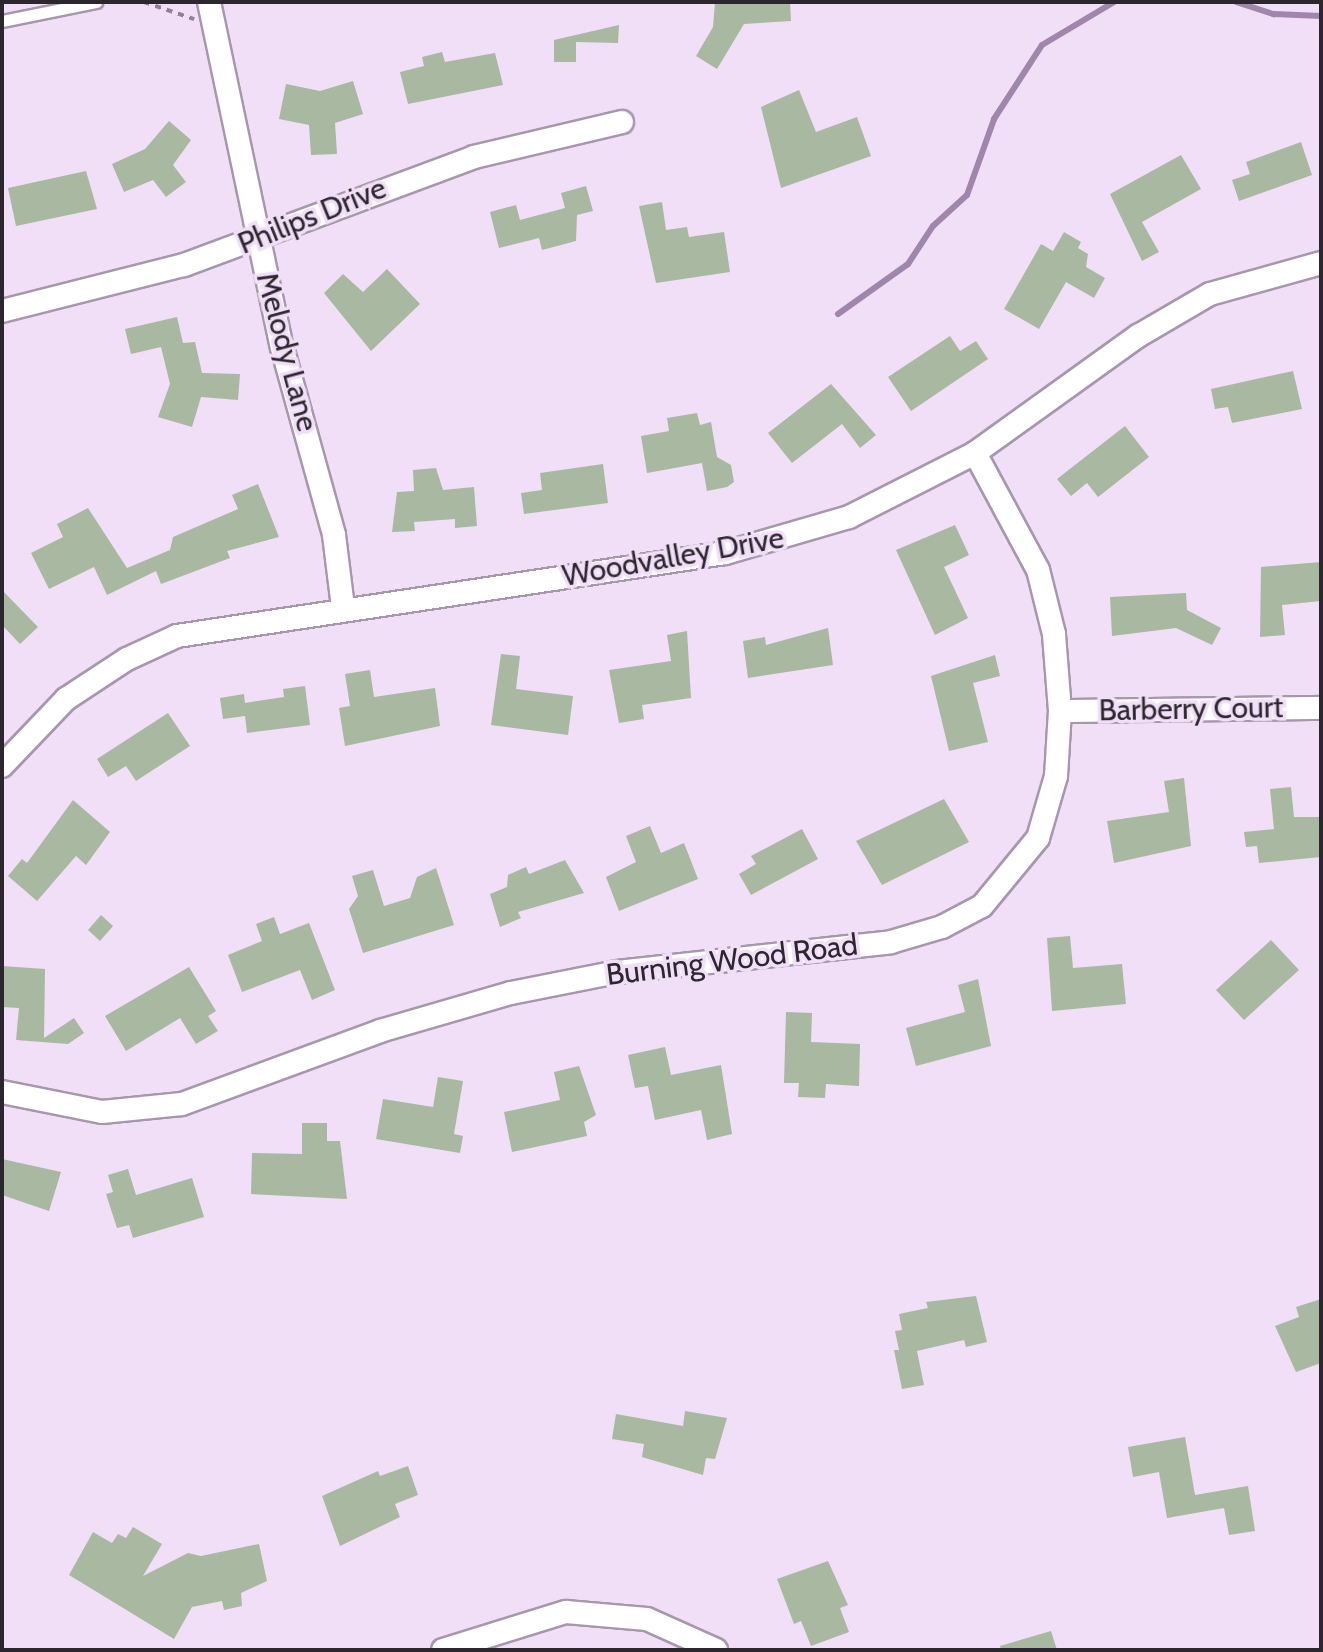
<!DOCTYPE html>
<style>
body{margin:0}
#map{position:relative;width:1323px;height:1652px;overflow:hidden;background:#f0dff7;font-family:Cabin,sans-serif}
div>[style]{position:absolute}
[style*='--x']{left:calc(var(--x)*1px);top:calc(var(--y)*1px);width:calc(var(--w)*1px);rotate:calc(var(--a)*1deg)}
.stream>*{height:6px;margin:-3px;padding:0 3px;transform-origin:3px;border-radius:3px;background:#a086aa}
.building>*{inset:0;background:#a9b8a1}
.path>*{height:4px;margin-top:-2px;transform-origin:0;background:repeating-linear-gradient(90deg,#8f8393 0 6px,transparent 0 12px)}
.roads{filter:drop-shadow(2px 0 #a797ad) drop-shadow(-2px 0 #a797ad) drop-shadow(0 2px #a797ad) drop-shadow(0 -2px #a797ad)}
.service>*{height:11px;margin:-5.5px;padding:0 5.5px;transform-origin:5.5px;border-radius:5.5px;background:#fff}
.minor>*{height:22px;margin:-11px;padding:0 11px;transform-origin:11px;border-radius:11px;background:#fff}
span{translate:-50% -50%;white-space:nowrap;text-align:center;line-height:1.15;-webkit-text-stroke:7px #f0dff7;paint-order:stroke}
.street-label{font-size:30px;color:#2c262e}
.frame{position:absolute;inset:0;border:4px solid #2c262e;pointer-events:none}
</style>
<div id="map">
<div class="stream">
<i style="--x:1236;--y:2;--w:40;--a:18"></i>
<i style="--x:1274;--y:14;--w:47;--a:2.4"></i>
<i style="--x:838;--y:314;--w:86;--a:-35.5"></i>
<i style="--x:908;--y:264;--w:45;--a:-56.7"></i>
<i style="--x:933;--y:226;--w:46;--a:-42.4"></i>
<i style="--x:967;--y:195;--w:81;--a:-70.4"></i>
<i style="--x:994;--y:119;--w:88;--a:-57"></i>
<i style="--x:1042;--y:45;--w:84;--a:-30.8"></i>
</div>
<div class="building">
<i style="clip-path:polygon(715px 2px,790px 2px,791px 21px,744px 24px,717px 69px,696px 56px,713px 27px)"></i>
<i style="clip-path:polygon(619px 25px,618px 43px,576px 42px,576px 62px,554px 62px,554px 40px)"></i>
<i style="clip-path:polygon(442px 52px,445px 62px,495px 53px,503px 85px,408px 104px,400px 72px,424px 66px,422px 57px)"></i>
<i style="clip-path:polygon(353px 81px,363px 114px,335px 123px,337px 154px,311px 155px,309px 125px,279px 119px,286px 84px,320px 91px)"></i>
<i style="clip-path:polygon(799px 90px,816px 132px,857px 117px,871px 156px,781px 188px,761px 107px)"></i>
<i style="clip-path:polygon(169px 121px,191px 140px,173px 165px,186px 182px,166px 197px,153px 180px,124px 192px,112px 164px,145px 149px)"></i>
<i style="clip-path:polygon(1301px 142px,1312px 175px,1239px 201px,1232px 180px,1250px 174px,1246px 162px)"></i>
<i style="clip-path:polygon(1181px 155px,1201px 189px,1142px 222px,1159px 252px,1142px 261px,1110px 194px)"></i>
<i style="clip-path:polygon(86px 171px,97px 209px,16px 226px,8px 188px)"></i>
<i style="clip-path:polygon(586px 186px,593px 211px,577px 215px,576px 241px,542px 250px,539px 238px,499px 248px,490px 212px,516px 205px,520px 220px,565px 208px,561px 193px)"></i>
<i style="clip-path:polygon(662px 202px,666px 230px,687px 227px,689px 237px,724px 232px,730px 272px,656px 283px,639px 206px)"></i>
<i style="clip-path:polygon(1064px 232px,1081px 242px,1078px 248px,1088px 254px,1086px 267px,1105px 278px,1094px 298px,1066px 282px,1039px 329px,1004px 309px,1041px 244px,1053px 251px)"></i>
<i style="clip-path:polygon(387px 269px,420px 304px,371px 351px,324px 293px,343px 274px,363px 292px)"></i>
<i style="clip-path:polygon(177px 317px,183px 343px,195px 342px,202px 373px,240px 374px,238px 400px,201px 397px,192px 427px,158px 417px,170px 384px,161px 347px,131px 354px,125px 329px)"></i>
<i style="clip-path:polygon(950px 336px,960px 351px,976px 341px,988px 359px,911px 411px,888px 377px)"></i>
<i style="clip-path:polygon(1293px 371px,1302px 409px,1232px 423px,1228px 407px,1215px 409px,1211px 389px)"></i>
<i style="clip-path:polygon(831px 384px,876px 435px,860px 448px,842px 424px,792px 463px,768px 433px)"></i>
<i style="clip-path:polygon(697px 413px,700px 425px,711px 422px,717px 457px,731px 465px,734px 482px,727px 487px,707px 491px,702px 463px,647px 473px,641px 436px,669px 431px,667px 418px)"></i>
<i style="clip-path:polygon(1125px 426px,1149px 457px,1098px 497px,1087px 483px,1071px 496px,1057px 479px)"></i>
<i style="clip-path:polygon(603px 464px,608px 503px,524px 514px,521px 493px,542px 490px,540px 473px)"></i>
<i style="clip-path:polygon(436px 468px,443px 490px,474px 487px,477px 526px,455px 528px,455px 519px,414px 522px,415px 531px,392px 532px,397px 492px,414px 491px,413px 470px)"></i>
<i style="clip-path:polygon(258px 484px,279px 537px,227px 551px,230px 558px,161px 584px,156px 571px,107px 595px,94px 567px,49px 589px,31px 553px,63px 537px,57px 524px,88px 508px,127px 568px,170px 550px,173px 537px,238px 509px,232px 495px)"></i>
<i style="clip-path:polygon(955px 525px,969px 555px,944px 567px,968px 618px,935px 635px,896px 550px)"></i>
<i style="clip-path:polygon(1321px 562px,1321px 601px,1282px 605px,1285px 635px,1260px 637px,1261px 567px)"></i>
<i style="clip-path:polygon(2px 590px,38px 627px,20px 644px,2px 625px)"></i>
<i style="clip-path:polygon(1186px 593px,1187px 610px,1221px 628px,1212px 645px,1176px 628px,1112px 636px,1110px 597px)"></i>
<i style="clip-path:polygon(828px 628px,833px 665px,748px 678px,743px 641px,765px 637px,766px 645px)"></i>
<i style="clip-path:polygon(687px 631px,691px 698px,642px 705px,644px 719px,619px 723px,609px 670px,671px 661px,667px 635px)"></i>
<i style="clip-path:polygon(501px 654px,520px 656px,516px 689px,573px 696px,568px 735px,491px 725px)"></i>
<i style="clip-path:polygon(995px 655px,1000px 676px,973px 683px,988px 742px,949px 751px,931px 676px)"></i>
<i style="clip-path:polygon(370px 670px,374px 697px,435px 688px,440px 726px,345px 746px,339px 708px,350px 706px,345px 674px)"></i>
<i style="clip-path:polygon(305px 686px,310px 725px,247px 733px,245px 716px,223px 719px,220px 698px,244px 694px,245px 703px,284px 697px,283px 689px)"></i>
<i style="clip-path:polygon(168px 713px,190px 746px,136px 781px,126px 766px,108px 777px,97px 759px)"></i>
<i style="clip-path:polygon(1184px 778px,1191px 846px,1114px 863px,1107px 821px,1169px 812px,1164px 781px)"></i>
<i style="clip-path:polygon(1291px 787px,1294px 817px,1321px 817px,1321px 857px,1259px 863px,1257px 846px,1246px 847px,1244px 832px,1274px 829px,1270px 789px)"></i>
<i style="clip-path:polygon(944px 799px,969px 842px,882px 885px,856px 841px)"></i>
<i style="clip-path:polygon(73px 800px,110px 832px,86px 865px,76px 856px,37px 901px,8px 876px,22px 859px,27px 863px)"></i>
<i style="clip-path:polygon(650px 826px,661px 853px,684px 843px,698px 879px,619px 911px,606px 877px,636px 862px,626px 836px)"></i>
<i style="clip-path:polygon(802px 829px,818px 859px,751px 895px,739px 874px,756px 864px,751px 856px)"></i>
<i style="clip-path:polygon(565px 860px,584px 893px,518px 912px,521px 918px,500px 927px,490px 894px,507px 887px,508px 875px,526px 867px,529px 874px)"></i>
<i style="clip-path:polygon(436px 868px,454px 925px,363px 953px,349px 909px,358px 896px,352px 876px,373px 870px,384px 906px,410px 898px,417px 877px)"></i>
<i style="clip-path:polygon(101px 915px,113px 926px,100px 941px,88px 930px)"></i>
<i style="clip-path:polygon(274px 917px,280px 934px,309px 923px,335px 990px,312px 1000px,300px 970px,242px 992px,228px 955px,262px 941px,256px 924px)"></i>
<i style="clip-path:polygon(1070px 936px,1073px 968px,1122px 964px,1126px 1004px,1052px 1011px,1047px 938px)"></i>
<i style="clip-path:polygon(1271px 940px,1299px 970px,1244px 1020px,1216px 990px)"></i>
<i style="clip-path:polygon(2px 966px,45px 969px,44px 1038px,74px 1018px,84px 1033px,68px 1044px,16px 1040px,19px 1008px,2px 1007px)"></i>
<i style="clip-path:polygon(189px 967px,216px 1011px,208px 1016px,218px 1031px,196px 1044px,180px 1018px,126px 1051px,105px 1016px)"></i>
<i style="clip-path:polygon(978px 979px,991px 1046px,916px 1066px,906px 1028px,965px 1012px,958px 985px)"></i>
<i style="clip-path:polygon(786px 1012px,812px 1013px,811px 1042px,860px 1044px,859px 1086px,826px 1084px,825px 1098px,798px 1097px,799px 1083px,784px 1083px)"></i>
<i style="clip-path:polygon(665px 1047px,671px 1075px,721px 1065px,732px 1134px,707px 1140px,701px 1110px,655px 1120px,648px 1086px,635px 1088px,628px 1055px)"></i>
<i style="clip-path:polygon(579px 1066px,596px 1115px,584px 1122px,587px 1136px,512px 1152px,504px 1112px,560px 1100px,554px 1072px)"></i>
<i style="clip-path:polygon(438px 1077px,463px 1081px,454px 1134px,463px 1136px,460px 1153px,376px 1139px,383px 1099px,433px 1107px)"></i>
<i style="clip-path:polygon(302px 1123px,327px 1123px,327px 1141px,340px 1141px,347px 1199px,251px 1194px,252px 1153px,302px 1154px)"></i>
<i style="clip-path:polygon(2px 1159px,61px 1172px,49px 1211px,2px 1195px)"></i>
<i style="clip-path:polygon(128px 1169px,136px 1195px,192px 1178px,204px 1217px,133px 1238px,129px 1225px,117px 1228px,106px 1194px,113px 1192px,108px 1175px)"></i>
<i style="clip-path:polygon(976px 1296px,987px 1342px,966px 1347px,964px 1340px,917px 1351px,924px 1385px,902px 1389px,894px 1350px,899px 1350px,895px 1331px,902px 1330px,899px 1314px,928px 1308px,926px 1302px)"></i>
<i style="clip-path:polygon(1321px 1299px,1321px 1363px,1296px 1372px,1275px 1326px,1299px 1317px,1296px 1307px)"></i>
<i style="clip-path:polygon(685px 1411px,727px 1418px,715px 1459px,706px 1458px,703px 1475px,642px 1457px,644px 1444px,612px 1439px,616px 1414px,683px 1426px)"></i>
<i style="clip-path:polygon(1185px 1437px,1195px 1495px,1248px 1486px,1255px 1531px,1229px 1535px,1224px 1508px,1167px 1518px,1159px 1472px,1133px 1477px,1128px 1447px)"></i>
<i style="clip-path:polygon(408px 1466px,418px 1495px,395px 1504px,400px 1517px,340px 1546px,322px 1496px,378px 1471px,380px 1476px)"></i>
<i style="clip-path:polygon(133px 1527px,162px 1544px,143px 1576px,188px 1553px,201px 1556px,259px 1544px,267px 1581px,241px 1593px,242px 1606px,224px 1610px,222px 1601px,192px 1607px,174px 1639px,69px 1575px,93px 1532px,112px 1543px,118px 1534px,126px 1538px)"></i>
<i style="clip-path:polygon(828px 1561px,848px 1605px,840px 1608px,849px 1632px,811px 1646px,801px 1621px,794px 1624px,777px 1579px)"></i>
<i style="clip-path:polygon(1051px 1631px,1057px 1650px,1001px 1650px,1000px 1646px)"></i>
</div>
<div class="path">
<i style="--x:144;--y:2;--w:53;--a:18.8"></i>
</div>
<div class="roads">
<div class="service">
<i style="--x:2;--y:21;--w:96;--a:-11.4"></i>
</div>
<div class="minor">
<i style="--x:209;--y:2;--w:353;--a:78.1"></i>
<i style="--x:282;--y:347;--w:195;--a:74.5"></i>
<i style="--x:334;--y:535;--w:73;--a:82.9"></i>
<i style="--x:2;--y:311;--w:188;--a:-14.2"></i>
<i style="--x:184;--y:265;--w:309;--a:-20.4"></i>
<i style="--x:474;--y:157;--w:152;--a:-13.3"></i>
<i style="--x:1060;--y:711;--w:261;--a:-0.7"></i>
<i style="--x:2;--y:766;--w:93;--a:-46.3"></i>
<i style="--x:66;--y:699;--w:73;--a:-33.3"></i>
<i style="--x:127;--y:659;--w:55;--a:-24.7"></i>
<i style="--x:177;--y:636;--w:554;--a:-8.61"></i>
<i style="--x:725;--y:553;--w:129;--a:-16.2"></i>
<i style="--x:849;--y:517;--w:141;--a:-26.9"></i>
<i style="--x:975;--y:453;--w:201;--a:-35.7"></i>
<i style="--x:1138;--y:336;--w:83;--a:-30.3"></i>
<i style="--x:1210;--y:294;--w:115;--a:-15.6"></i>
<i style="--x:2;--y:1092;--w:102;--a:11.3"></i>
<i style="--x:102;--y:1112;--w:80;--a:-5.7"></i>
<i style="--x:182;--y:1104;--w:211;--a:-20.2"></i>
<i style="--x:380;--y:1031;--w:136;--a:-16.2"></i>
<i style="--x:511;--y:993;--w:108;--a:-11.2"></i>
<i style="--x:617;--y:972;--w:276;--a:-6.2"></i>
<i style="--x:891;--y:942;--w:53;--a:-16.4"></i>
<i style="--x:942;--y:927;--w:45;--a:-27.7"></i>
<i style="--x:982;--y:906;--w:88;--a:-50.5"></i>
<i style="--x:1038;--y:838;--w:65;--a:-73.8"></i>
<i style="--x:1056;--y:776;--w:65;--a:-86.5"></i>
<i style="--x:1060;--y:711;--w:77;--a:-94.5"></i>
<i style="--x:1054;--y:634;--w:66;--a:-104"></i>
<i style="--x:1038;--y:570;--w:133;--a:-118.3"></i>
<i style="--x:443;--y:1650;--w:129;--a:-17.2"></i>
<i style="--x:566;--y:1612;--w:81;--a:4.9"></i>
<i style="--x:647;--y:1619;--w:76;--a:24.2"></i>
</div>
</div>
<div class="street-label">
<span style="left:312px;top:216px;rotate:-22deg">Philips Drive</span>
<span style="left:287px;top:352px;rotate:75deg">Melody Lane</span>
<span style="left:673px;top:557px;rotate:-10deg">Woodvalley Drive</span>
<span style="left:1191px;top:709px;rotate:-1deg">Barberry Court</span>
<span style="left:732px;top:960px;rotate:-7deg">Burning Wood Road</span>
</div>
<div class="frame"></div>
</div>
